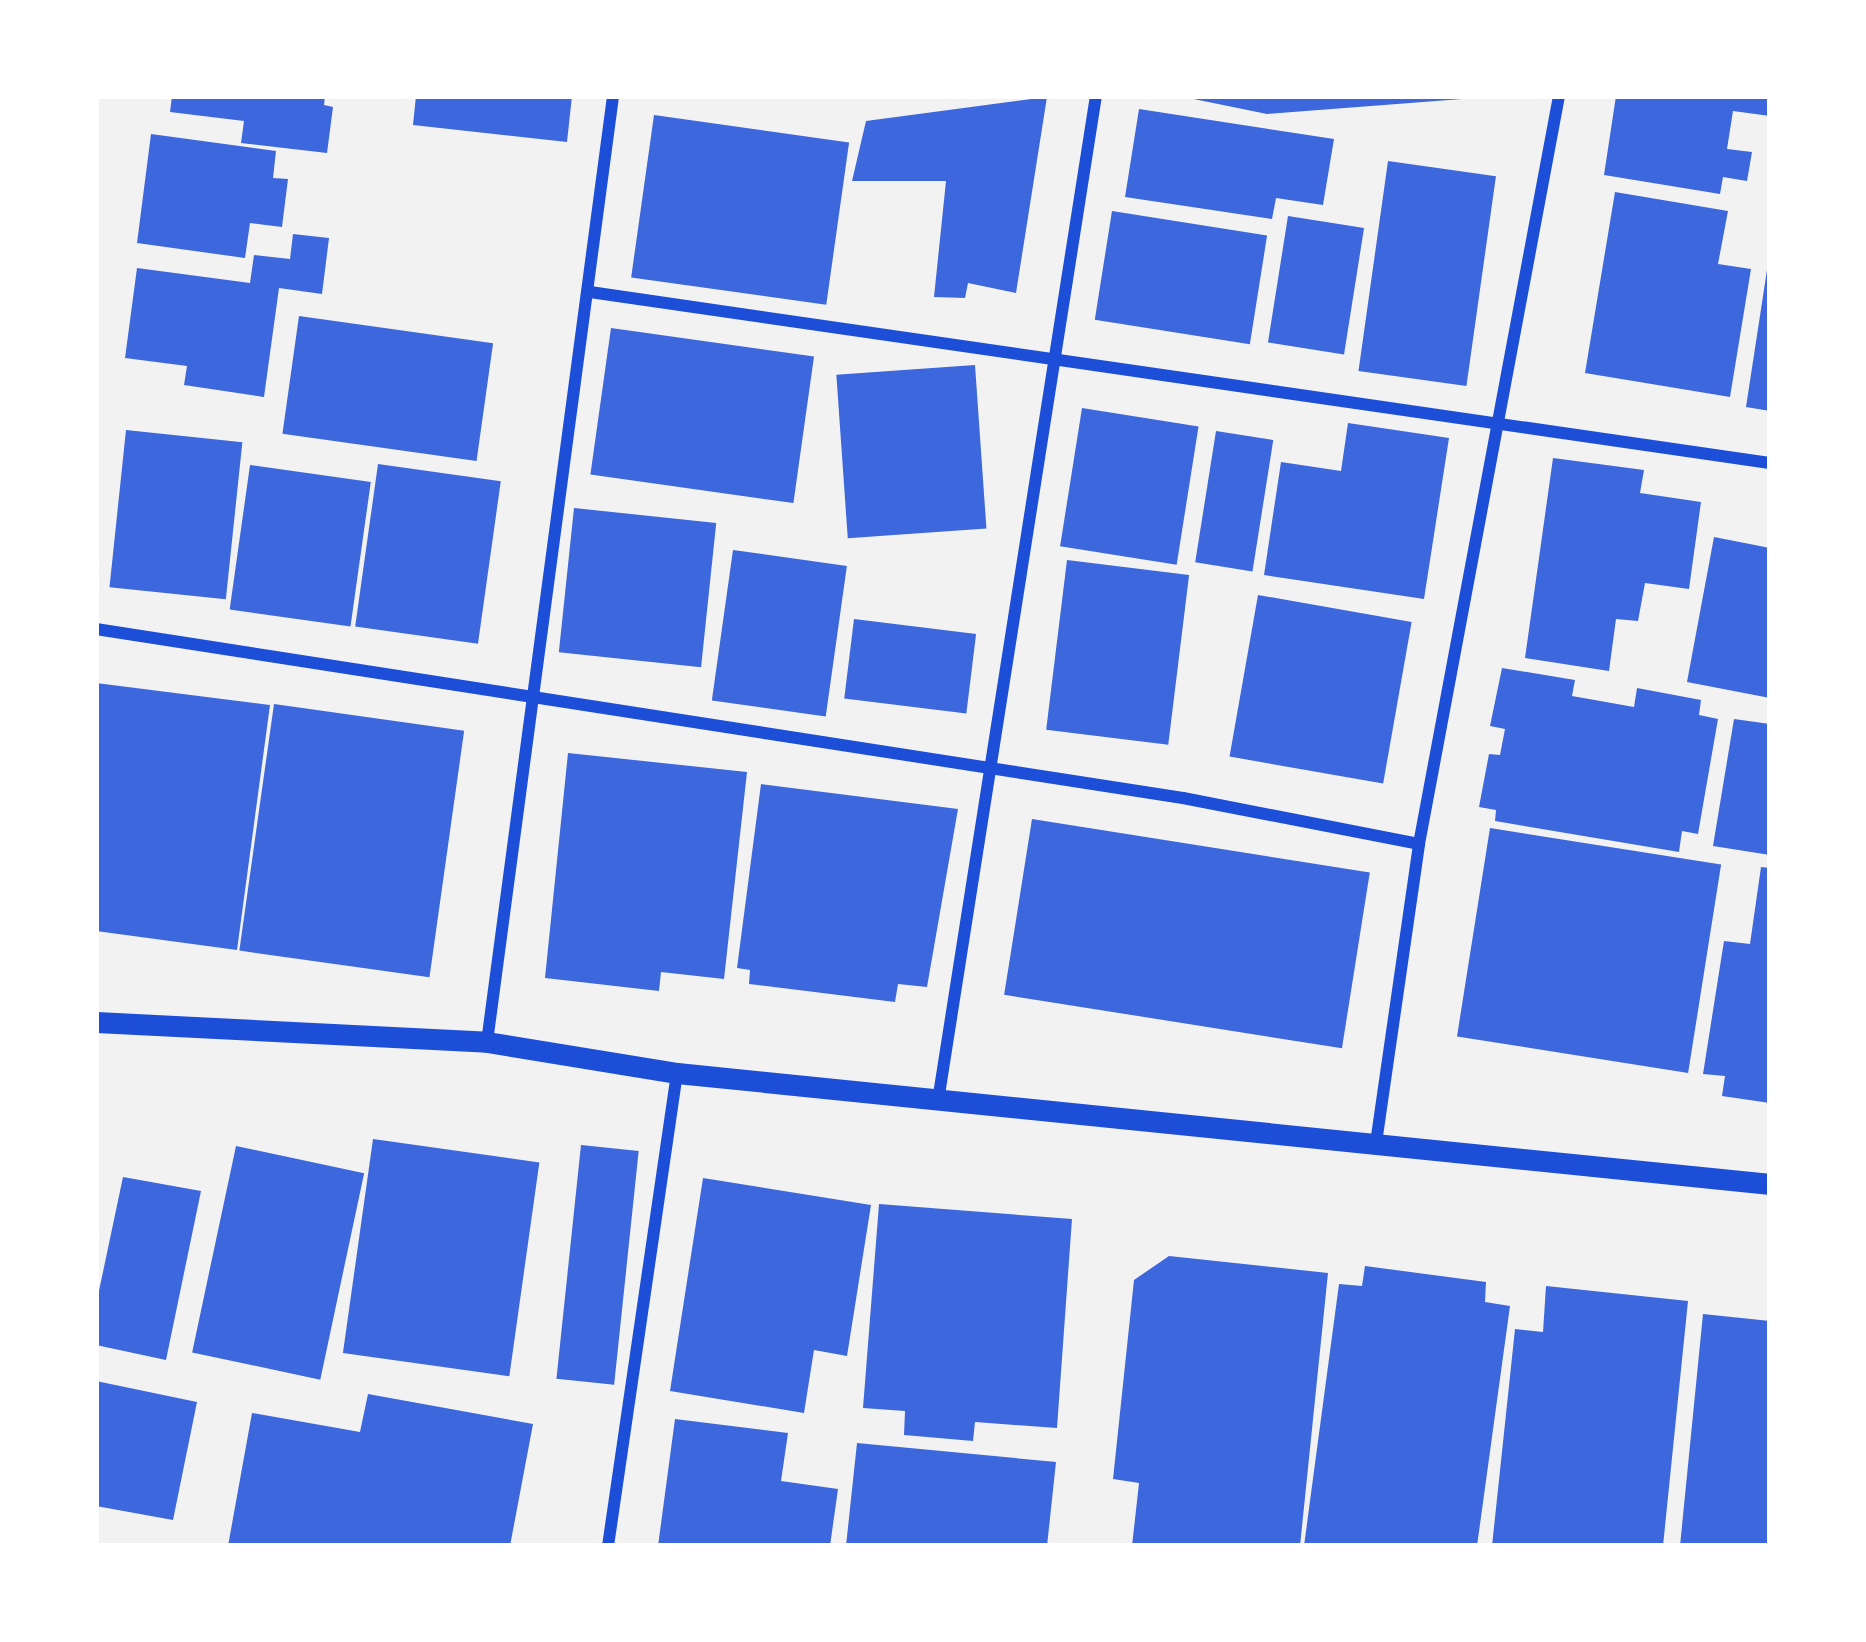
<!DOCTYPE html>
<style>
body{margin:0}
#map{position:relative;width:1866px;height:1642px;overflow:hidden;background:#f2f2f2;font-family:"Fira Sans Condensed",sans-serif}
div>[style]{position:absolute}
.building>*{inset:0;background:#3d67dc;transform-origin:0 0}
.minor>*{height:12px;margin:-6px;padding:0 6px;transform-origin:6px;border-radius:6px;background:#1d4ed8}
.tertiary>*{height:21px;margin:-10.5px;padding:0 10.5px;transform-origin:10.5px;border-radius:10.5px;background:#1d4ed8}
span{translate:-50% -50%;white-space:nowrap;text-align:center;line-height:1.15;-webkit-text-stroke:9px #fff;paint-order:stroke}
.frame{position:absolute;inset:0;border:99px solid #fff;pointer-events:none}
</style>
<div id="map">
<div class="building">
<i style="clip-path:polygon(172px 96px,325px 96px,324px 105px,333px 107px,327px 153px,241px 143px,244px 121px,170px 112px)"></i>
<i style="clip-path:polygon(416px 96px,572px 96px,567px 142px,413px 125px)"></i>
<i style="clip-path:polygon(1179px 96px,1462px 96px,1462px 99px,1267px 114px)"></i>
<i style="clip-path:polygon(1616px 96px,1770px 96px,1770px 116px,1733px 111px,1727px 149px,1752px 152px,1747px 181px,1723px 177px,1720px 194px,1604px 175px)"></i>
<i style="clip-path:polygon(1047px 97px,1016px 293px,968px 283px,965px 298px,934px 297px,946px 181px,852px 181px,866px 121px)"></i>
<i style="clip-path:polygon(1139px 109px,1334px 139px,1323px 205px,1276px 198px,1272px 219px,1125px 197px)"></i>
<i style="left:654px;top:115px;width:197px;height:164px;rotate:8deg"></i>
<i style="clip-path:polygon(151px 134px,276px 151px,273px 178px,288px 179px,282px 227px,250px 223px,245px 258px,137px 243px)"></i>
<i style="left:1388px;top:161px;width:109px;height:212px;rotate:8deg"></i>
<i style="clip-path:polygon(1615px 192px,1728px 211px,1718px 264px,1751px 269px,1730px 397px,1585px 373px)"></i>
<i style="left:1112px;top:211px;width:157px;height:110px;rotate:9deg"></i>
<i style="left:1288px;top:216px;width:77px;height:128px;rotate:9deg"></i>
<i style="clip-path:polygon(293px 234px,329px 238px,322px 294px,279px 288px,264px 397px,184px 385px,187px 366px,125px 358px,137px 268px,250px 283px,254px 255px,290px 259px)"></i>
<i style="clip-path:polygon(1767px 270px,1770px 270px,1770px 411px,1746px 407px)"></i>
<i style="left:299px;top:316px;width:196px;height:119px;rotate:8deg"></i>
<i style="left:611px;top:328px;width:205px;height:148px;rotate:8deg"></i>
<i style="left:975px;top:365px;width:164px;height:139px;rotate:86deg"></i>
<i style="left:1082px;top:408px;width:118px;height:140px;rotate:9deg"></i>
<i style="clip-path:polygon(1348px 423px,1449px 438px,1424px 599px,1264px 575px,1281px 462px,1341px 471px)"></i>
<i style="left:126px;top:430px;width:117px;height:158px;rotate:6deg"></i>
<i style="left:1216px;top:431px;width:58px;height:133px;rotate:9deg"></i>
<i style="clip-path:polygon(1553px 458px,1644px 470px,1640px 493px,1701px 502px,1689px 589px,1645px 583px,1638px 621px,1616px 619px,1609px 671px,1525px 658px)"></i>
<i style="left:378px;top:464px;width:124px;height:164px;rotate:8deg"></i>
<i style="left:250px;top:465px;width:122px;height:146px;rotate:8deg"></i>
<i style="left:574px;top:508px;width:143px;height:145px;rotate:6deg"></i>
<i style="clip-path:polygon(1714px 537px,1770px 548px,1770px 698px,1687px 682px)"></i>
<i style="left:733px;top:550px;width:115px;height:152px;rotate:8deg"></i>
<i style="left:1067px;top:560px;width:123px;height:171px;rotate:7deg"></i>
<i style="left:1258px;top:595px;width:156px;height:164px;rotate:10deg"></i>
<i style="left:854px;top:619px;width:123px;height:80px;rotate:7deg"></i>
<i style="clip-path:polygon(1502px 668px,1575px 680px,1572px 696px,1634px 707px,1637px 688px,1701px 700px,1699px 715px,1718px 719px,1698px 834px,1682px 831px,1679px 852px,1495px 821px,1496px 810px,1479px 807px,1489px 754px,1500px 755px,1505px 729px,1490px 726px)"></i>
<i style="clip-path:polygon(96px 683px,270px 705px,237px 950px,96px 931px)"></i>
<i style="left:274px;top:704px;width:192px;height:249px;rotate:8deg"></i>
<i style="clip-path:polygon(1734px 719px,1770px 724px,1770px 855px,1713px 846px)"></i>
<i style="clip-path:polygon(568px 753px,747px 772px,724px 979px,661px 972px,659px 991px,545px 978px)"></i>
<i style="clip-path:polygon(761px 784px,958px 809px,927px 987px,898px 984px,895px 1002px,749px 984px,750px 970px,737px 968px)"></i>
<i style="left:1032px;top:819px;width:342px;height:178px;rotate:9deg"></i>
<i style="left:1490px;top:828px;width:234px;height:211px;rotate:9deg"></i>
<i style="clip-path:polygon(1761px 867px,1770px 868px,1770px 1103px,1722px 1096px,1725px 1076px,1703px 1074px,1724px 941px,1750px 944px)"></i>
<i style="left:373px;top:1139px;width:168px;height:216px;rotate:8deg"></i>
<i style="left:581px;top:1145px;width:58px;height:235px;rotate:6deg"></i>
<i style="left:236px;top:1146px;width:131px;height:211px;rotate:12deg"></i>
<i style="clip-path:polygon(123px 1177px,201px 1191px,166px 1360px,96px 1345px,96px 1305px)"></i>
<i style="clip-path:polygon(703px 1178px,871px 1205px,847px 1356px,814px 1350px,804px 1413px,670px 1391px)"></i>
<i style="clip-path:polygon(879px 1204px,1072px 1219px,1057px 1428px,975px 1422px,973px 1441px,904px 1435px,905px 1411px,863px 1408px)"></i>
<i style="clip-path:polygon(1169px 1256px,1328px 1273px,1300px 1546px,1132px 1546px,1139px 1483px,1113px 1479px,1134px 1280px)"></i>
<i style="clip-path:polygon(1365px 1266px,1486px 1282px,1485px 1302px,1510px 1306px,1477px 1546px,1304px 1546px,1339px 1284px,1362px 1286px)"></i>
<i style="clip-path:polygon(1546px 1286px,1688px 1301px,1663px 1546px,1492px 1546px,1515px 1329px,1543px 1332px)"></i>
<i style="clip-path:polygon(1703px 1314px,1770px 1321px,1770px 1546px,1680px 1546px)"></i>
<i style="clip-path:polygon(96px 1381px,197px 1402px,173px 1520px,96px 1506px)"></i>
<i style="clip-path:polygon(368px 1394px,533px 1424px,510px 1546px,228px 1546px,252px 1413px,360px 1432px)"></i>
<i style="clip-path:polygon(675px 1419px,788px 1433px,781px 1481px,838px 1489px,830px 1546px,658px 1546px)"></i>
<i style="clip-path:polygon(857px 1443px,1056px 1462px,1047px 1546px,846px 1546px)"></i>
</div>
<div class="minor">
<i style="left:590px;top:292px;width:1192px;rotate:8.25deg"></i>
<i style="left:96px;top:629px;width:1100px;rotate:8.84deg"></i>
<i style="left:1183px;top:798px;width:240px;rotate:11deg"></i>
<i style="left:487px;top:1042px;width:954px;rotate:-82.41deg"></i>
<i style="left:938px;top:1101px;width:1017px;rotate:-81.07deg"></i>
<i style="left:1376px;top:1143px;width:302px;rotate:-81.8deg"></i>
<i style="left:1419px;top:844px;width:761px;rotate:-79.4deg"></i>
<i style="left:608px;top:1546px;width:478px;rotate:-81.7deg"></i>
</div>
<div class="tertiary">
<i style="left:96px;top:1022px;width:392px;rotate:2.9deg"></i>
<i style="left:487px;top:1042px;width:193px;rotate:9.3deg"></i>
<i style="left:677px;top:1073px;width:1099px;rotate:5.8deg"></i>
</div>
<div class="frame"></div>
</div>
